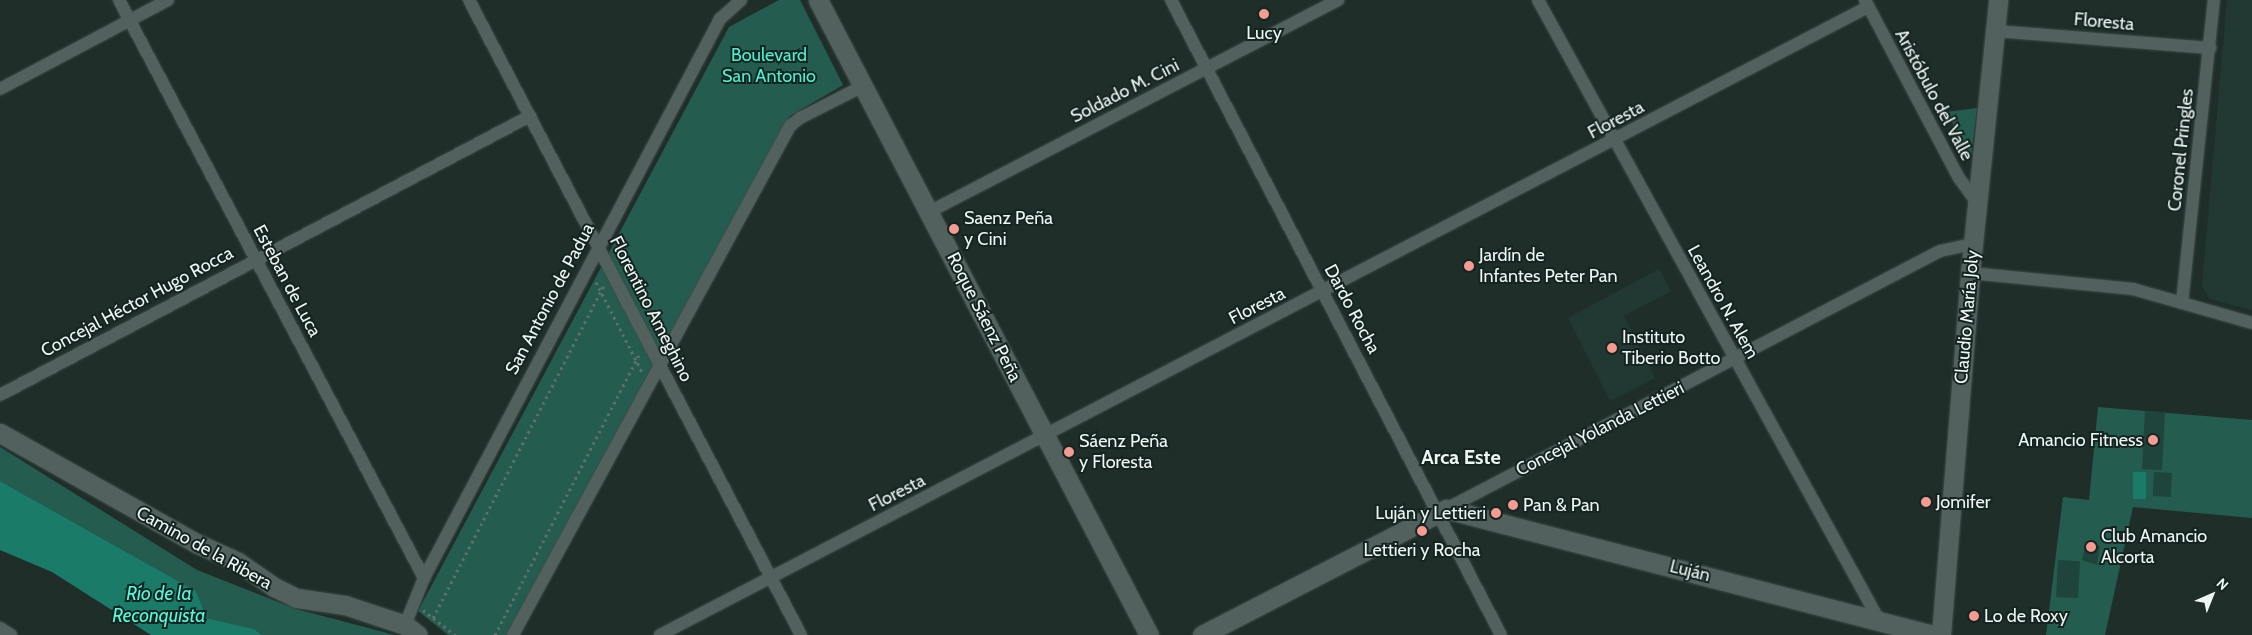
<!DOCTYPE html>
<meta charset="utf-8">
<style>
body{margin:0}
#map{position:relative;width:2252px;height:635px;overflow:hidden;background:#202e2a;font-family:Cabin,sans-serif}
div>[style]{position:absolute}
.built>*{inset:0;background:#223933}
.green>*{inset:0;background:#245d50}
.water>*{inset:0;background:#1a7b69;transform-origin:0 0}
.building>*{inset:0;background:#1f443b;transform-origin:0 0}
.path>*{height:3px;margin-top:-1.5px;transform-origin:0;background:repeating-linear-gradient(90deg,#616e6a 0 2.5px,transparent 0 6.5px)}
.roads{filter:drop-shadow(0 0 1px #404c49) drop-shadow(0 0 1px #404c49)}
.street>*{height:12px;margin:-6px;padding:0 6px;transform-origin:6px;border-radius:6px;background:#52615d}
.secondary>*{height:19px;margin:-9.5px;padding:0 9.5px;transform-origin:9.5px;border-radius:9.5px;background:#52615d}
.dots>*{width:14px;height:14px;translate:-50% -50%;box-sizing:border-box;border:2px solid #162421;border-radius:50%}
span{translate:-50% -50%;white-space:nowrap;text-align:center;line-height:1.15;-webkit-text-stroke:4px #162421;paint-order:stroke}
.street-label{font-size:18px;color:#edf6f3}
.poi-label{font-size:18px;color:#edf6f3}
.left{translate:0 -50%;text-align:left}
.right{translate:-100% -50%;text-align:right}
.park-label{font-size:18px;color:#4af1d1}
.water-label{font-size:19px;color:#54f9d8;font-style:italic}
.quarter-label{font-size:20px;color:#edf6f3;font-weight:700}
.north{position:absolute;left:2187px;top:570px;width:50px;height:50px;-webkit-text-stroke:4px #162421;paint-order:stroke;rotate:44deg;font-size:14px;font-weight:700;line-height:20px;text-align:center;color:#edf6f3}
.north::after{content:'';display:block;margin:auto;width:18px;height:22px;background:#edf6f3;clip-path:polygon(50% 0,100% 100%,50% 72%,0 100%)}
</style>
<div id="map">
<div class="built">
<i style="clip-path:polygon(2227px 0,2252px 0,2252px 310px,2210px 299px,2202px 286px)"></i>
<i style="clip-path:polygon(1659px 269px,1671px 291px,1624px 316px,1655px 378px,1610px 401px,1568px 318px)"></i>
</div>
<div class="green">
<i style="clip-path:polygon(779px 0,800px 0,843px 85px,790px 116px,507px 635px,448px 635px,418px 611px,729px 27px)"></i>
<i style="clip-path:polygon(1977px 108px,1971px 157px,1946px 112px)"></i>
<i style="clip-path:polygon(2098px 407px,2252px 420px,2252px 518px,2133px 507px,2105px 635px,2046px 635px,2063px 497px,2089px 500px)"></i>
<i style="clip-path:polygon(0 447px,197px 570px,296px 609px,395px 635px,262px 635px,254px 629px,207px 618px,196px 591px,0 481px)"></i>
</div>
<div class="water">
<i style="left:2133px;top:472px;width:13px;height:27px"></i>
<i style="clip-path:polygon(0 481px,196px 591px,207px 618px,254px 629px,262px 635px,151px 635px,52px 572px,0 550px)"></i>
</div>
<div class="building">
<i style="left:2145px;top:411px;width:20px;height:58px;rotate:3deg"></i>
<i style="left:2154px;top:472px;width:18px;height:24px;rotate:3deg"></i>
<i style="clip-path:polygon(2086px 544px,2100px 546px,2097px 565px,2082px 560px)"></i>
<i style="left:2058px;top:560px;width:22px;height:37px;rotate:3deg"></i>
</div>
<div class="path">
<i style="left:596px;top:282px;width:101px;rotate:62.9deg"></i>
<i style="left:423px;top:610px;width:41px;rotate:38deg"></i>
<i style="left:433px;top:618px;width:374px;rotate:-62.8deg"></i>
<i style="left:495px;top:635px;width:315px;rotate:-62.8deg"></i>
</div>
<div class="roads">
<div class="street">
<i style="left:119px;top:0;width:654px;rotate:62.18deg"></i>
<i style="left:469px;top:0;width:717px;rotate:62.4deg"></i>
<i style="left:1171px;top:0;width:716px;rotate:62.54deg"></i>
<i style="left:1538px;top:0;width:708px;rotate:61.19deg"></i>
<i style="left:1865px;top:0;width:201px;rotate:62.2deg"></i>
<i style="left:1959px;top:178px;width:31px;rotate:54deg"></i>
<i style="left:1995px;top:31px;width:216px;rotate:4.5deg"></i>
<i style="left:0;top:89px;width:190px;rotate:-27.9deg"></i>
<i style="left:929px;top:212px;width:461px;rotate:-27.4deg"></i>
<i style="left:1970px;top:273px;width:164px;rotate:5.6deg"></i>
<i style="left:2133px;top:289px;width:124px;rotate:15.9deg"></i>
<i style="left:2182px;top:303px;width:305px;rotate:-84deg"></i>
<i style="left:0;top:395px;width:599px;rotate:-27.76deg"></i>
<i style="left:1446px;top:509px;width:557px;rotate:-27.58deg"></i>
<i style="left:1940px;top:251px;width:34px;rotate:-12deg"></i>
<i style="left:405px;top:625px;width:51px;rotate:-68deg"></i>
<i style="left:424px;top:578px;width:633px;rotate:-62.1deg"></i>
<i style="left:720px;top:19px;width:28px;rotate:-42deg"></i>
<i style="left:0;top:628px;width:13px;rotate:32deg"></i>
<i style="left:513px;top:635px;width:579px;rotate:-61.44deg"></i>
<i style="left:790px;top:126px;width:13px;rotate:-39deg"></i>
<i style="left:800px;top:118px;width:71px;rotate:-26.9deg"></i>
<i style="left:660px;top:635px;width:1361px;rotate:-27.47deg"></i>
</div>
<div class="secondary">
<i style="left:818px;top:0;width:716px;rotate:62.47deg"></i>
<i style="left:0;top:433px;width:225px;rotate:29.3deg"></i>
<i style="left:196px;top:543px;width:46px;rotate:24.3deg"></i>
<i style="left:238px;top:562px;width:44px;rotate:34.8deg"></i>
<i style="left:274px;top:587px;width:25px;rotate:26deg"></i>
<i style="left:297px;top:598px;width:49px;rotate:8.3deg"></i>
<i style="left:345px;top:605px;width:63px;rotate:18.4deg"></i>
<i style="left:405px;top:625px;width:16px;rotate:38deg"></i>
<i style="left:1202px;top:635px;width:275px;rotate:-27.3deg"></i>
<i style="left:1446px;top:509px;width:503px;rotate:14.51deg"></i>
<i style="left:1941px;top:635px;width:363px;rotate:-85.4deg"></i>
<i style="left:1970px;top:273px;width:274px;rotate:-84.1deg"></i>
</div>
</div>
<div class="dots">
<i style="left:1264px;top:14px;background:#f59c92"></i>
<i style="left:954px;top:229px;background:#f59c92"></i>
<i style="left:1469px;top:266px;background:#f59c92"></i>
<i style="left:1612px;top:348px;background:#f59c92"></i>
<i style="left:2153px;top:440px;background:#f59c92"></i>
<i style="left:1069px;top:452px;background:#f59c92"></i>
<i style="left:1926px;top:502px;background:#f59c92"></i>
<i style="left:1513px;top:505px;background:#f59c92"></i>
<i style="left:1496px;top:513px;background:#f59c92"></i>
<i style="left:1422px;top:531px;background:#f59c92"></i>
<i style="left:2091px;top:547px;background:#f59c92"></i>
<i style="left:1974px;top:616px;background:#f59c92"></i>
</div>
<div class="street-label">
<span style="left:2104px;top:22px;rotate:5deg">Floresta</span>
<span style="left:1125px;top:91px;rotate:-27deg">Soldado M. Cini</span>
<span style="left:1934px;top:95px;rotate:62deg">Aristóbulo del Valle</span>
<span style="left:1616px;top:120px;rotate:-28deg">Floresta</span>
<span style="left:2181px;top:150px;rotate:-84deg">Coronel Pringles</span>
<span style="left:287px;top:281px;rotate:62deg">Esteban de Luca</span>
<span style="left:550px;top:299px;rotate:-62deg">San Antonio de Padua</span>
<span style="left:137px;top:302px;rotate:-28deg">Concejal Héctor Hugo Rocca</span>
<span style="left:1723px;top:302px;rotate:61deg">Leandro N. Alem</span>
<span style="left:1257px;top:306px;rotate:-27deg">Floresta</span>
<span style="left:651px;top:309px;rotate:63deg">Florentino Ameghino</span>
<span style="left:1352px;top:309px;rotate:62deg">Dardo Rocha</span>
<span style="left:984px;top:317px;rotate:63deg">Roque Sáenz Peña</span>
<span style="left:1967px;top:317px;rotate:-85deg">Claudio María Joly</span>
<span style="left:1600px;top:429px;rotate:-27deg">Concejal Yolanda Lettieri</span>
<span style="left:897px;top:493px;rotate:-27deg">Floresta</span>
<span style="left:204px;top:548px;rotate:29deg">Camino de la Ribera</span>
<span style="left:1690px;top:571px;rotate:14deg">Luján</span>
</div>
<div class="poi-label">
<span style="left:1264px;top:33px">Lucy</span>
<span class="left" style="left:964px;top:229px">Saenz Peña<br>y Cini</span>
<span class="left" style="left:1479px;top:266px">Jardín de<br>Infantes Peter Pan</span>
<span class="left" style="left:1622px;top:348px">Instituto<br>Tiberio Botto</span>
<span class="right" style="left:2143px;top:440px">Amancio Fitness</span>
<span class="left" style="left:1079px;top:452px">Sáenz Peña<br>y Floresta</span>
<span class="left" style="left:1936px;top:502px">Jomifer</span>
<span class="left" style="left:1523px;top:505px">Pan &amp; Pan</span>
<span class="right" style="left:1486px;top:513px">Luján y Lettieri</span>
<span class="left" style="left:2101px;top:547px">Club Amancio<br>Alcorta</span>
<span style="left:1422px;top:550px">Lettieri y Rocha</span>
<span class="left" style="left:1984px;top:616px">Lo de Roxy</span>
</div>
<div class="park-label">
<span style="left:769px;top:66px">Boulevard<br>San Antonio</span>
</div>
<div class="water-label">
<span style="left:159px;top:605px">Río de la<br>Reconquista</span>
</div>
<div class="quarter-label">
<span style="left:1461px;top:457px">Arca Este</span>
</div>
<div class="north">N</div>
</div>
